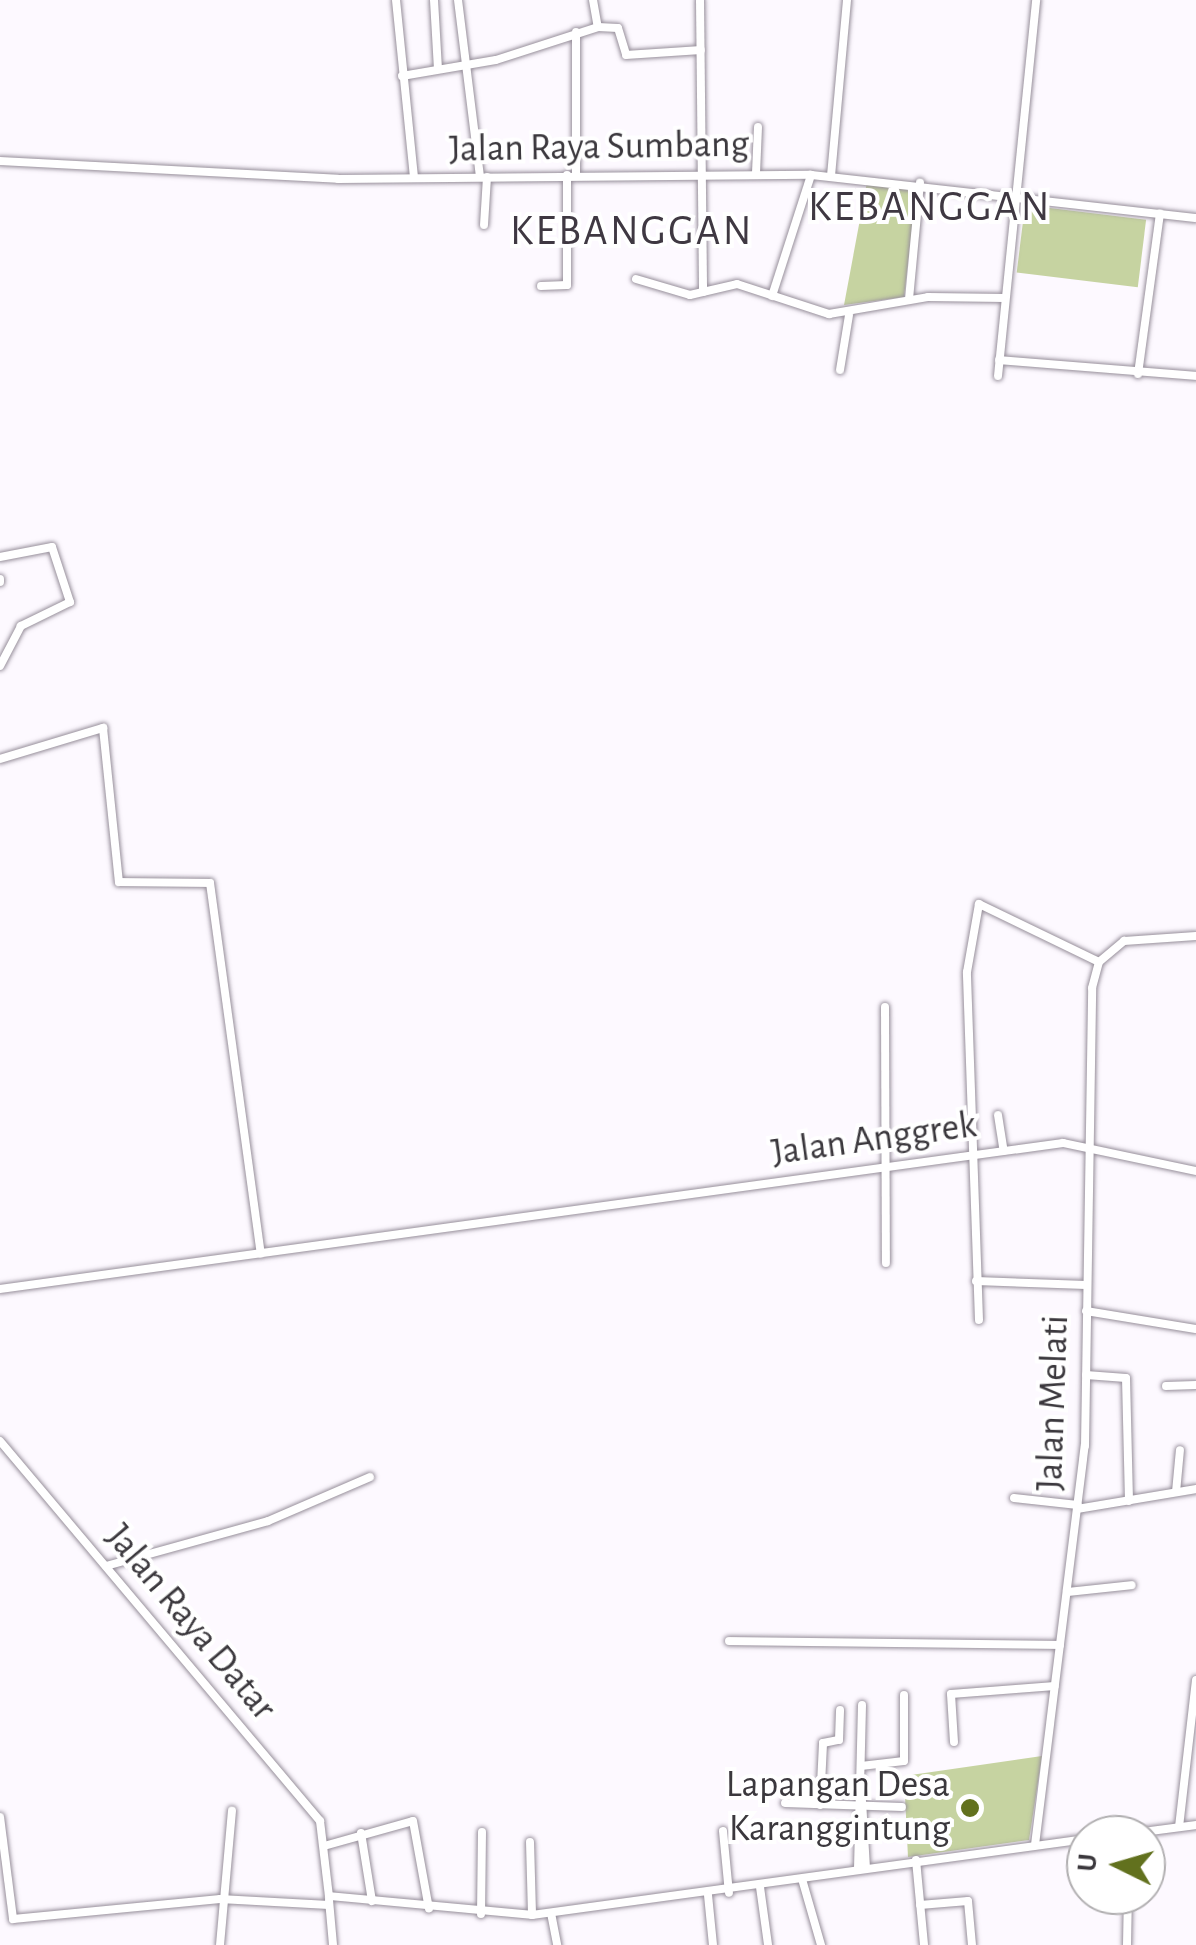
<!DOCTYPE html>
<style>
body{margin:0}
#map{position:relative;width:1196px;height:1945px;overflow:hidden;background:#fdf9ff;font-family:"Alegreya Sans",sans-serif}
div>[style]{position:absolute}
.green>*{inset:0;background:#c6d3a1;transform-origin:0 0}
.roads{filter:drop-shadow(0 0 2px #978f9b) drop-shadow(0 0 2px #978f9b)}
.minor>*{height:8px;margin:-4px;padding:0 4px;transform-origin:4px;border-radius:4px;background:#fff}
.dots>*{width:28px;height:28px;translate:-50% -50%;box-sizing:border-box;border:5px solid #fff;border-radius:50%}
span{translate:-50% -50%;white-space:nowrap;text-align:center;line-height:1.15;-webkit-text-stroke:8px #fff;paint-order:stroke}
.street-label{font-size:38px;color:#3b383d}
.poi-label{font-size:38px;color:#3b383d}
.right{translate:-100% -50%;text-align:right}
.quarter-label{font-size:42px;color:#3f3842;letter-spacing:2.5px}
.north{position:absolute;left:1066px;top:1815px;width:100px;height:100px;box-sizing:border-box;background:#fff;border:2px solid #b1afb1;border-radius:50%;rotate:275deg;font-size:28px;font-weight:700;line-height:40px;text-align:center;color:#3b383d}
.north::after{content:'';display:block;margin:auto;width:35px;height:45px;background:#62711e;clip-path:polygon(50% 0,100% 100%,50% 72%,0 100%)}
</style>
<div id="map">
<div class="green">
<i style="clip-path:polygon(867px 182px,917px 187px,904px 297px,844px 305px)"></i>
<i style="left:1025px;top:205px;width:122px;height:68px;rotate:7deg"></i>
<i style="clip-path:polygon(1042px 1756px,1029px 1840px,908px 1857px,904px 1776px)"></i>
</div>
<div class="roads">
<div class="minor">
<i style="left:396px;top:0;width:179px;rotate:84.2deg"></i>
<i style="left:434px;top:0;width:69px;rotate:86.7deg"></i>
<i style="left:458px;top:0;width:178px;rotate:82.9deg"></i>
<i style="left:593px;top:0;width:27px;rotate:80deg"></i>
<i style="left:700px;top:0;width:292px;rotate:89.4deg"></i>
<i style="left:402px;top:76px;width:95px;rotate:-9.7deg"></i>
<i style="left:496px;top:60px;width:107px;rotate:-17.9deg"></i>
<i style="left:598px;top:27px;width:20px;rotate:3deg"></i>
<i style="left:618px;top:28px;width:28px;rotate:73deg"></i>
<i style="left:626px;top:55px;width:75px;rotate:-3.8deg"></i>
<i style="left:0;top:161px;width:338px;rotate:3deg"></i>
<i style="left:338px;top:179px;width:473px;rotate:-0.5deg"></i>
<i style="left:811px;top:175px;width:387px;rotate:6.4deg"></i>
<i style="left:756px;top:173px;width:46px;rotate:-87.5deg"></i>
<i style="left:576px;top:175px;width:143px;rotate:-90deg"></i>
<i style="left:831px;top:176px;width:177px;rotate:-84.8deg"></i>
<i style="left:484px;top:225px;width:48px;rotate:-86.4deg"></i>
<i style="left:636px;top:279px;width:56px;rotate:16.5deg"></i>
<i style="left:690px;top:295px;width:48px;rotate:-13.2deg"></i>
<i style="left:737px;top:284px;width:97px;rotate:18.1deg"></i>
<i style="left:829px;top:314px;width:100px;rotate:-9.7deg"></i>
<i style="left:928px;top:297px;width:77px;rotate:0.7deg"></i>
<i style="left:541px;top:286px;width:26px;rotate:-2deg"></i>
<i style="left:567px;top:285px;width:110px;rotate:-90deg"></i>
<i style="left:772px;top:296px;width:127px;rotate:-72.1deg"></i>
<i style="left:909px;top:299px;width:117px;rotate:-84.6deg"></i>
<i style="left:999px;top:360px;width:198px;rotate:4.6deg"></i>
<i style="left:840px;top:370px;width:56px;rotate:-80.7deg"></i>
<i style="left:1138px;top:374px;width:162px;rotate:-82.2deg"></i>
<i style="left:998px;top:376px;width:378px;rotate:-84.2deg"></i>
<i style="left:0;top:557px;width:53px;rotate:-10.9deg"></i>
<i style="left:52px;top:547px;width:58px;rotate:71.9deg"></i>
<i style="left:70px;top:602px;width:55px;rotate:153.9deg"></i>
<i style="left:21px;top:626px;width:45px;rotate:117.7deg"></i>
<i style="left:0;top:579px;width:3px;rotate:90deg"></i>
<i style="left:0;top:759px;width:108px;rotate:-16.8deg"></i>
<i style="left:103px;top:728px;width:155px;rotate:84.1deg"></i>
<i style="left:119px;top:882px;width:91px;rotate:0.6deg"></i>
<i style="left:210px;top:883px;width:374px;rotate:82.2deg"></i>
<i style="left:885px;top:1007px;width:256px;rotate:89.8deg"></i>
<i style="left:998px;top:1115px;width:36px;rotate:81deg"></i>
<i style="left:976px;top:1281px;width:110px;rotate:2.1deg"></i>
<i style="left:0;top:1289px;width:1073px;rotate:-7.82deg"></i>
<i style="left:1063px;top:1143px;width:136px;rotate:11.9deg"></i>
<i style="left:1086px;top:1311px;width:111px;rotate:9.3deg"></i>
<i style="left:979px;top:1320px;width:348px;rotate:-92deg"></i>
<i style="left:967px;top:972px;width:69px;rotate:-80deg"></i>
<i style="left:979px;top:904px;width:133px;rotate:25.8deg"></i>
<i style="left:1086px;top:1375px;width:40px;rotate:4.3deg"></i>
<i style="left:1126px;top:1378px;width:123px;rotate:88.6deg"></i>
<i style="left:1166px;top:1386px;width:30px;rotate:-2deg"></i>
<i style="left:0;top:1441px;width:497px;rotate:49.9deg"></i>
<i style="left:320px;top:1821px;width:76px;rotate:83.2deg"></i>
<i style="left:329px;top:1896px;width:204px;rotate:5.3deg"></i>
<i style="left:532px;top:1915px;width:559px;rotate:-7.81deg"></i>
<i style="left:1176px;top:1492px;width:42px;rotate:-84.6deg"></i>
<i style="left:1014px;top:1498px;width:64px;rotate:6.2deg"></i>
<i style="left:1077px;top:1509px;width:121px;rotate:-9.5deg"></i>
<i style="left:106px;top:1566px;width:168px;rotate:-15.5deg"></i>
<i style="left:268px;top:1521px;width:111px;rotate:-23.3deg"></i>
<i style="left:1067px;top:1592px;width:65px;rotate:-6.1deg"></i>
<i style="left:729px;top:1641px;width:331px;rotate:0.7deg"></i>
<i style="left:954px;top:1742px;width:48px;rotate:-93.6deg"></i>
<i style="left:951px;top:1694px;width:104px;rotate:-4.4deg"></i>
<i style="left:861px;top:1766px;width:43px;rotate:-6.6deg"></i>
<i style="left:904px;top:1761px;width:66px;rotate:-90deg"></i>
<i style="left:862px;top:1801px;width:67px;rotate:86.6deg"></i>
<i style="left:785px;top:1803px;width:117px;rotate:2deg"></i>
<i style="left:820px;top:1805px;width:62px;rotate:-87.2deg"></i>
<i style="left:823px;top:1743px;width:16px;rotate:-11deg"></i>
<i style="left:839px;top:1740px;width:30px;rotate:-88deg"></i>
<i style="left:0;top:1817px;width:103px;rotate:82.7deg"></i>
<i style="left:13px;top:1919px;width:208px;rotate:-5.5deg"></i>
<i style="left:220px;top:1899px;width:109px;rotate:3.2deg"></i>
<i style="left:1179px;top:1827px;width:148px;rotate:-83.4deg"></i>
<i style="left:723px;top:1831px;width:62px;rotate:84.5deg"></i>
<i style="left:361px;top:1833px;width:69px;rotate:80.8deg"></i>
<i style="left:1120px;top:1835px;width:77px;rotate:-7.5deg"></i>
<i style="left:530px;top:1842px;width:73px;rotate:88.4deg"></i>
<i style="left:1035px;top:1845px;width:402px;rotate:-82.9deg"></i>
<i style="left:1085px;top:1446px;width:458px;rotate:-89.1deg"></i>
<i style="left:1092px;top:988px;width:27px;rotate:-75deg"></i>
<i style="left:1099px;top:962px;width:33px;rotate:-40deg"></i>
<i style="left:1124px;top:941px;width:72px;rotate:-4deg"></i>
<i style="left:324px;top:1846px;width:92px;rotate:-15.7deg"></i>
<i style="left:413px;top:1821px;width:89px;rotate:79.7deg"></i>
<i style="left:916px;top:1860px;width:85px;rotate:84.6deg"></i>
<i style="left:858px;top:1869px;width:164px;rotate:-88.6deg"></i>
<i style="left:802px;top:1879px;width:69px;rotate:73.9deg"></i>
<i style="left:760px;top:1887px;width:59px;rotate:82.1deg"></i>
<i style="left:708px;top:1895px;width:50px;rotate:84.3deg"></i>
<i style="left:329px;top:1900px;width:45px;rotate:84.9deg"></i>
<i style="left:920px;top:1905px;width:48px;rotate:-4.8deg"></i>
<i style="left:968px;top:1901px;width:44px;rotate:84.8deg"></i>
<i style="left:551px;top:1913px;width:33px;rotate:79deg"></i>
<i style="left:481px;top:1914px;width:82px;rotate:-89.3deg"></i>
<i style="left:220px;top:1945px;width:135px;rotate:-84.9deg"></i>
<i style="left:1127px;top:1945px;width:50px;rotate:-88.9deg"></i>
</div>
</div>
<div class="dots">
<i style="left:970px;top:1808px;background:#62711e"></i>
</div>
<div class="street-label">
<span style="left:599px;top:148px;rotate:-1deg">Jalan Raya Sumbang</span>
<span style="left:874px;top:1140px;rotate:-8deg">Jalan Anggrek</span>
<span style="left:1054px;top:1403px;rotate:-88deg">Jalan Melati</span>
<span style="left:190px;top:1623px;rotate:50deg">Jalan Raya Datar</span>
</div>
<div class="poi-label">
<span class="right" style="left:950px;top:1808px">Lapangan Desa<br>Karanggintung</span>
</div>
<div class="quarter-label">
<span style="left:930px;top:207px">KEBANGGAN</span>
<span style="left:632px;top:231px">KEBANGGAN</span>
</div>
<div class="north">U</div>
</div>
